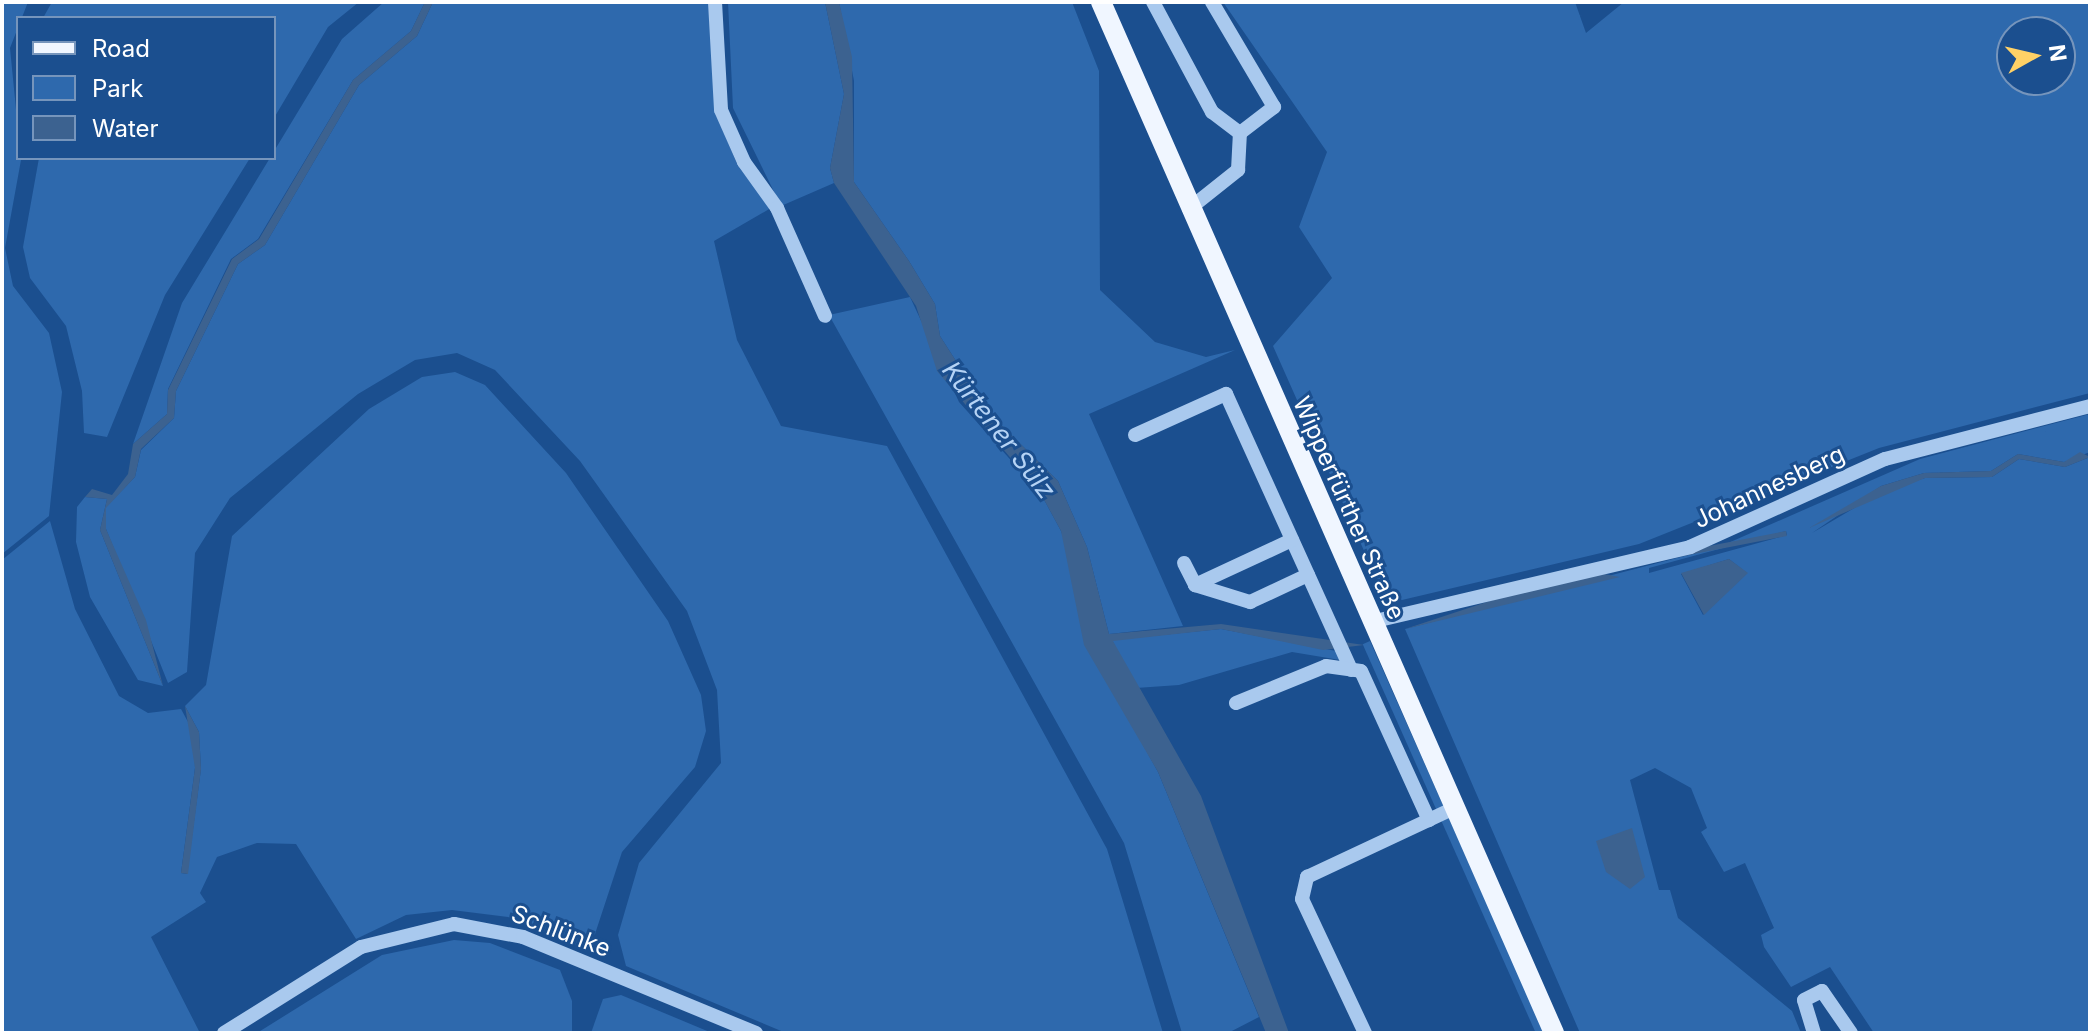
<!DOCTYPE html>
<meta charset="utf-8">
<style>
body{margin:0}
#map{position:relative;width:2092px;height:1035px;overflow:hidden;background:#1b4f8f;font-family:Inter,sans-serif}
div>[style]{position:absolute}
.green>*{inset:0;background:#2e69ad;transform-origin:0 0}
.water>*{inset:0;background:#3c6290;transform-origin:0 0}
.minor>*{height:14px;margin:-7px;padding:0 7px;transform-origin:7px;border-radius:7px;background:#a9c9ee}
.major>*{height:20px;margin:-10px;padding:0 10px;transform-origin:10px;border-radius:10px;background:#f0f6ff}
span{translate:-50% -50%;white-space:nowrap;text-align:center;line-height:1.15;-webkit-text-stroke:6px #1b4f8f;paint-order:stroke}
.street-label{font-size:24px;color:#fff}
.water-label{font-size:26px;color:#b5d3f5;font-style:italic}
.frame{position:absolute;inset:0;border:4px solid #fff;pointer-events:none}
.legend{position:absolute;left:16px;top:16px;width:260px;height:144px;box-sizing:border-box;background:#1b4f8f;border:2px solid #7695bc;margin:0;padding:10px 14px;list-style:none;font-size:24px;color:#fff}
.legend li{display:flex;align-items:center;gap:16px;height:40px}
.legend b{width:40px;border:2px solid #7695bc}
.north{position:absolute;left:1996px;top:16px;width:80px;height:80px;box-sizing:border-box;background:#1b4f8f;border:2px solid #7695bc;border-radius:50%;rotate:82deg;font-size:22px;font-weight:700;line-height:32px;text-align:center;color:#fff}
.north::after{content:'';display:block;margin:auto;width:28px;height:36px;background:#ffd166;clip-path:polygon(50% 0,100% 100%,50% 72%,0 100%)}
</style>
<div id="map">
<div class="green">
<i style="clip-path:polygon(2px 2px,28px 2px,10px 48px,21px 160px,5px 248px,13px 286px,49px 333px,62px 392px,49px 516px,2px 554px)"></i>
<i style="clip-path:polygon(52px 2px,359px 2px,328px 27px,274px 118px,274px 18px,43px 18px)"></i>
<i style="clip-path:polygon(384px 2px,425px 2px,411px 31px,353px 80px,258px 239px,231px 259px,168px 389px,167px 414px,133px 444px,182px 303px,342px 39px)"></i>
<i style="clip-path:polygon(433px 2px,709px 2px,715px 112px,738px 166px,771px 208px,714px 241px,737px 340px,781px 426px,887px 446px,1107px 849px,1163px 1033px,786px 1033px,626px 966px,618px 935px,639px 863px,721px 763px,717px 690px,687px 611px,580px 461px,495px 370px,457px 353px,415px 360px,358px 394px,230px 498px,195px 553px,187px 672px,168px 683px,106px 529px,105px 508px,135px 477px,141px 450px,174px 418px,176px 391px,238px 264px,265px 245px,359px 85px,417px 36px)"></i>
<i style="clip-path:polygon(728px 2px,825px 2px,844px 94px,830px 168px,834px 183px,781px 206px,733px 108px)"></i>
<i style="clip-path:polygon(839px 2px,1072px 2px,1099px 71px,1100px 290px,1155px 342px,1206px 357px,1235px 350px,1089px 414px,1183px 626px,1109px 634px,1087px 547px,1058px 481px,990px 414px,940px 336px,935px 304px,909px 261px,854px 182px,854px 81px)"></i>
<i style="clip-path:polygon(evenodd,1223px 2px,1575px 2px,1586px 33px,1624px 2px,2090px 2px,2090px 393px,1879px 448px,1639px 544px,1402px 600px,1381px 589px,1273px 346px,1332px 278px,1299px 227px,1327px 152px,1223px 2px,2012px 32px,2060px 32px,2060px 80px,2012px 80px,2012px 32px)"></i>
<i style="clip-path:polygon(39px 158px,250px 158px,165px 295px,107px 437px,84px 433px,82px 391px,66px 326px,30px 278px,23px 247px)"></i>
<i style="clip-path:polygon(910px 297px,959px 402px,1041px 494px,1061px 531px,1126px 714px,1158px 772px,1259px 1017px,1228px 1033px,1182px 1033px,1124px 843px,829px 315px)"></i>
<i style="clip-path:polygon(455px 372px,485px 385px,566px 473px,668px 621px,701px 695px,706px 731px,695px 767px,622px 852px,595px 934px,575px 945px,508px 917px,452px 910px,406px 915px,356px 939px,296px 844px,257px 843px,217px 857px,200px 893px,206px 902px,151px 937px,200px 1033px,2px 1033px,2px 560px,50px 521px,75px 609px,119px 696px,148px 713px,181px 709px,194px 733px,195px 768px,181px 873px,187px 874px,201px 769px,199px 732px,185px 706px,206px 685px,232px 536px,369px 409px,422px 377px)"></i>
<i style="clip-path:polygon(evenodd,2090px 414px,2090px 452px,2064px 462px,2018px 454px,1991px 471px,1924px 473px,1881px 486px,1812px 533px,1883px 491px,1925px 478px,1992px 477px,2019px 459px,2065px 467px,2090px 457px,2090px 1033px,1874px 1033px,1830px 967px,1791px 987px,1764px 947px,1761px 935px,1774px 928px,1745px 863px,1724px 872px,1701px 832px,1707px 828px,1691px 788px,1655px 768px,1630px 780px,1659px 890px,1670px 890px,1678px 918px,1792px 1011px,1801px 1033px,1580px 1033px,1405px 629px,1719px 547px,1920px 459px,2090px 414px,1786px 531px,1787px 535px,1649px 573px,1649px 568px,1786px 531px,2090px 414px,1729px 559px,1747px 573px,1703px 615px,1681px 574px,1729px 559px)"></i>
<i style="clip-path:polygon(85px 497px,107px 499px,100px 530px,163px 686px,138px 680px,90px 597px,76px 542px,77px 507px)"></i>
<i style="clip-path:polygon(1221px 629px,1336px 651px,1340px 660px,1292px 652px,1179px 685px,1136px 688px,1112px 640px)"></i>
<i style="left:1370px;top:641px;width:429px;height:8px;rotate:66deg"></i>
<i style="clip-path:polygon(454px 940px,490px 943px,560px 970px,572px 1001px,572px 1033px,257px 1033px,382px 955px)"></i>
<i style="clip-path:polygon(621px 995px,712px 1033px,591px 1033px,603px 999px)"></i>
</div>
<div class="water">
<i style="clip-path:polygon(425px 2px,433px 2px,417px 36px,359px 85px,265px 245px,238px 264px,176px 391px,174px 418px,141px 449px,135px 477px,106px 508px,106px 529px,146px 620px,163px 686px,100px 530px,107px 499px,85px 497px,92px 489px,112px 495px,128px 474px,133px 444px,167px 414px,168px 390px,232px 259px,259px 239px,353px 80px,411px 31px)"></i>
<i style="clip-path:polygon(825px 2px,839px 2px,852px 57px,854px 182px,909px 261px,935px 304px,940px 336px,990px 414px,1058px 481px,1087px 547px,1109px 634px,1221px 624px,1364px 645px,1323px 650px,1221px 629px,1113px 641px,1201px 796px,1289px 1033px,1266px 1033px,1158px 772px,1084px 645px,1061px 531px,1041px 494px,937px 371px,916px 306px,834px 183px,830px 168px,844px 94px)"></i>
<i style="clip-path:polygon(2080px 452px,2090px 457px,2065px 467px,2019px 459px,1992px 477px,1925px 478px,1809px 528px,1881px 486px,1924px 473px,1991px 471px,2018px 454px,2064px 462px)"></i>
<i style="left:1786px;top:531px;width:5px;height:143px;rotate:79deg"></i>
<i style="clip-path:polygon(1729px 559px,1748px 573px,1704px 615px,1681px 573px)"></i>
<i style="clip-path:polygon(1604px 574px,1620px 577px,1405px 629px,1517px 592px)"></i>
<i style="clip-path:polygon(185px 706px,199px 732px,201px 769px,188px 874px,181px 873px,195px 768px)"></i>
<i style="clip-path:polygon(1632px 828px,1645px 877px,1630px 889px,1606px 872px,1596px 841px)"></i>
</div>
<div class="minor">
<i style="left:715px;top:2px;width:108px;rotate:86.8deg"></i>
<i style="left:721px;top:110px;width:57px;rotate:66.1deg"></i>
<i style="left:744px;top:162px;width:57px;rotate:54.3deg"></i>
<i style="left:777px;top:208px;width:118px;rotate:66deg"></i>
<i style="left:1153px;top:2px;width:125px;rotate:61.8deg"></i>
<i style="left:1212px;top:112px;width:35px;rotate:37deg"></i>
<i style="left:1189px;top:209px;width:63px;rotate:-38.5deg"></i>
<i style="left:1238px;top:170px;width:37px;rotate:-87deg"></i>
<i style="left:1240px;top:133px;width:43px;rotate:-37.4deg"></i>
<i style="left:1274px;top:107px;width:122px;rotate:-120.6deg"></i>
<i style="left:1135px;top:435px;width:100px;rotate:-24.3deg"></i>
<i style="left:1226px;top:394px;width:303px;rotate:65.6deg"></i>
<i style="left:1184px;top:563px;width:25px;rotate:63deg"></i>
<i style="left:1195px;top:585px;width:107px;rotate:-24.9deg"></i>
<i style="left:1195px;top:585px;width:58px;rotate:17.2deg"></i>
<i style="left:1250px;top:602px;width:64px;rotate:-25deg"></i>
<i style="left:1371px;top:622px;width:328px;rotate:-13.2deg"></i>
<i style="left:1690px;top:547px;width:214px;rotate:-24.3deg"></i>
<i style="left:1885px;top:459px;width:212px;rotate:-14.5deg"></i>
<i style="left:1236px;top:703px;width:97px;rotate:-22.3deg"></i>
<i style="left:1326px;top:666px;width:35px;rotate:8deg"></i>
<i style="left:1361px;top:671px;width:164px;rotate:65.5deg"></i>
<i style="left:224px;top:1033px;width:162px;rotate:-32.1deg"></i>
<i style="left:361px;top:947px;width:96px;rotate:-13.9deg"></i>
<i style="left:454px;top:924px;width:70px;rotate:10.7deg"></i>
<i style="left:523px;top:937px;width:252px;rotate:22.4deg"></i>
<i style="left:1365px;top:1033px;width:148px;rotate:-115.2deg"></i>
<i style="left:1302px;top:899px;width:23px;rotate:-77deg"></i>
<i style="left:1307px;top:877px;width:162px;rotate:-25.1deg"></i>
<i style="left:1814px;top:1033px;width:34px;rotate:-107deg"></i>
<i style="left:1804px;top:1000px;width:20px;rotate:-27deg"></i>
<i style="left:1822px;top:991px;width:51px;rotate:55.4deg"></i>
</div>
<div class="major">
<i style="left:1101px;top:2px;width:1126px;rotate:66.28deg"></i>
</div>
<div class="street-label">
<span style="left:1769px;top:487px;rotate:-25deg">Johannesberg</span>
<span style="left:1349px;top:508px;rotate:66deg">Wipperfürther Straße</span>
<span style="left:561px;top:931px;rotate:21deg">Schlünke</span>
</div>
<div class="water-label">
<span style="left:999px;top:430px;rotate:52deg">Kürtener Sülz</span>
</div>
<div class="frame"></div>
<ul class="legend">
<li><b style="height:10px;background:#f0f6ff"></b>Road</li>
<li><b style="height:22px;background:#2e69ad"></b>Park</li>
<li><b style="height:22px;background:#3c6290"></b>Water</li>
</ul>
<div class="north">N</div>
</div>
